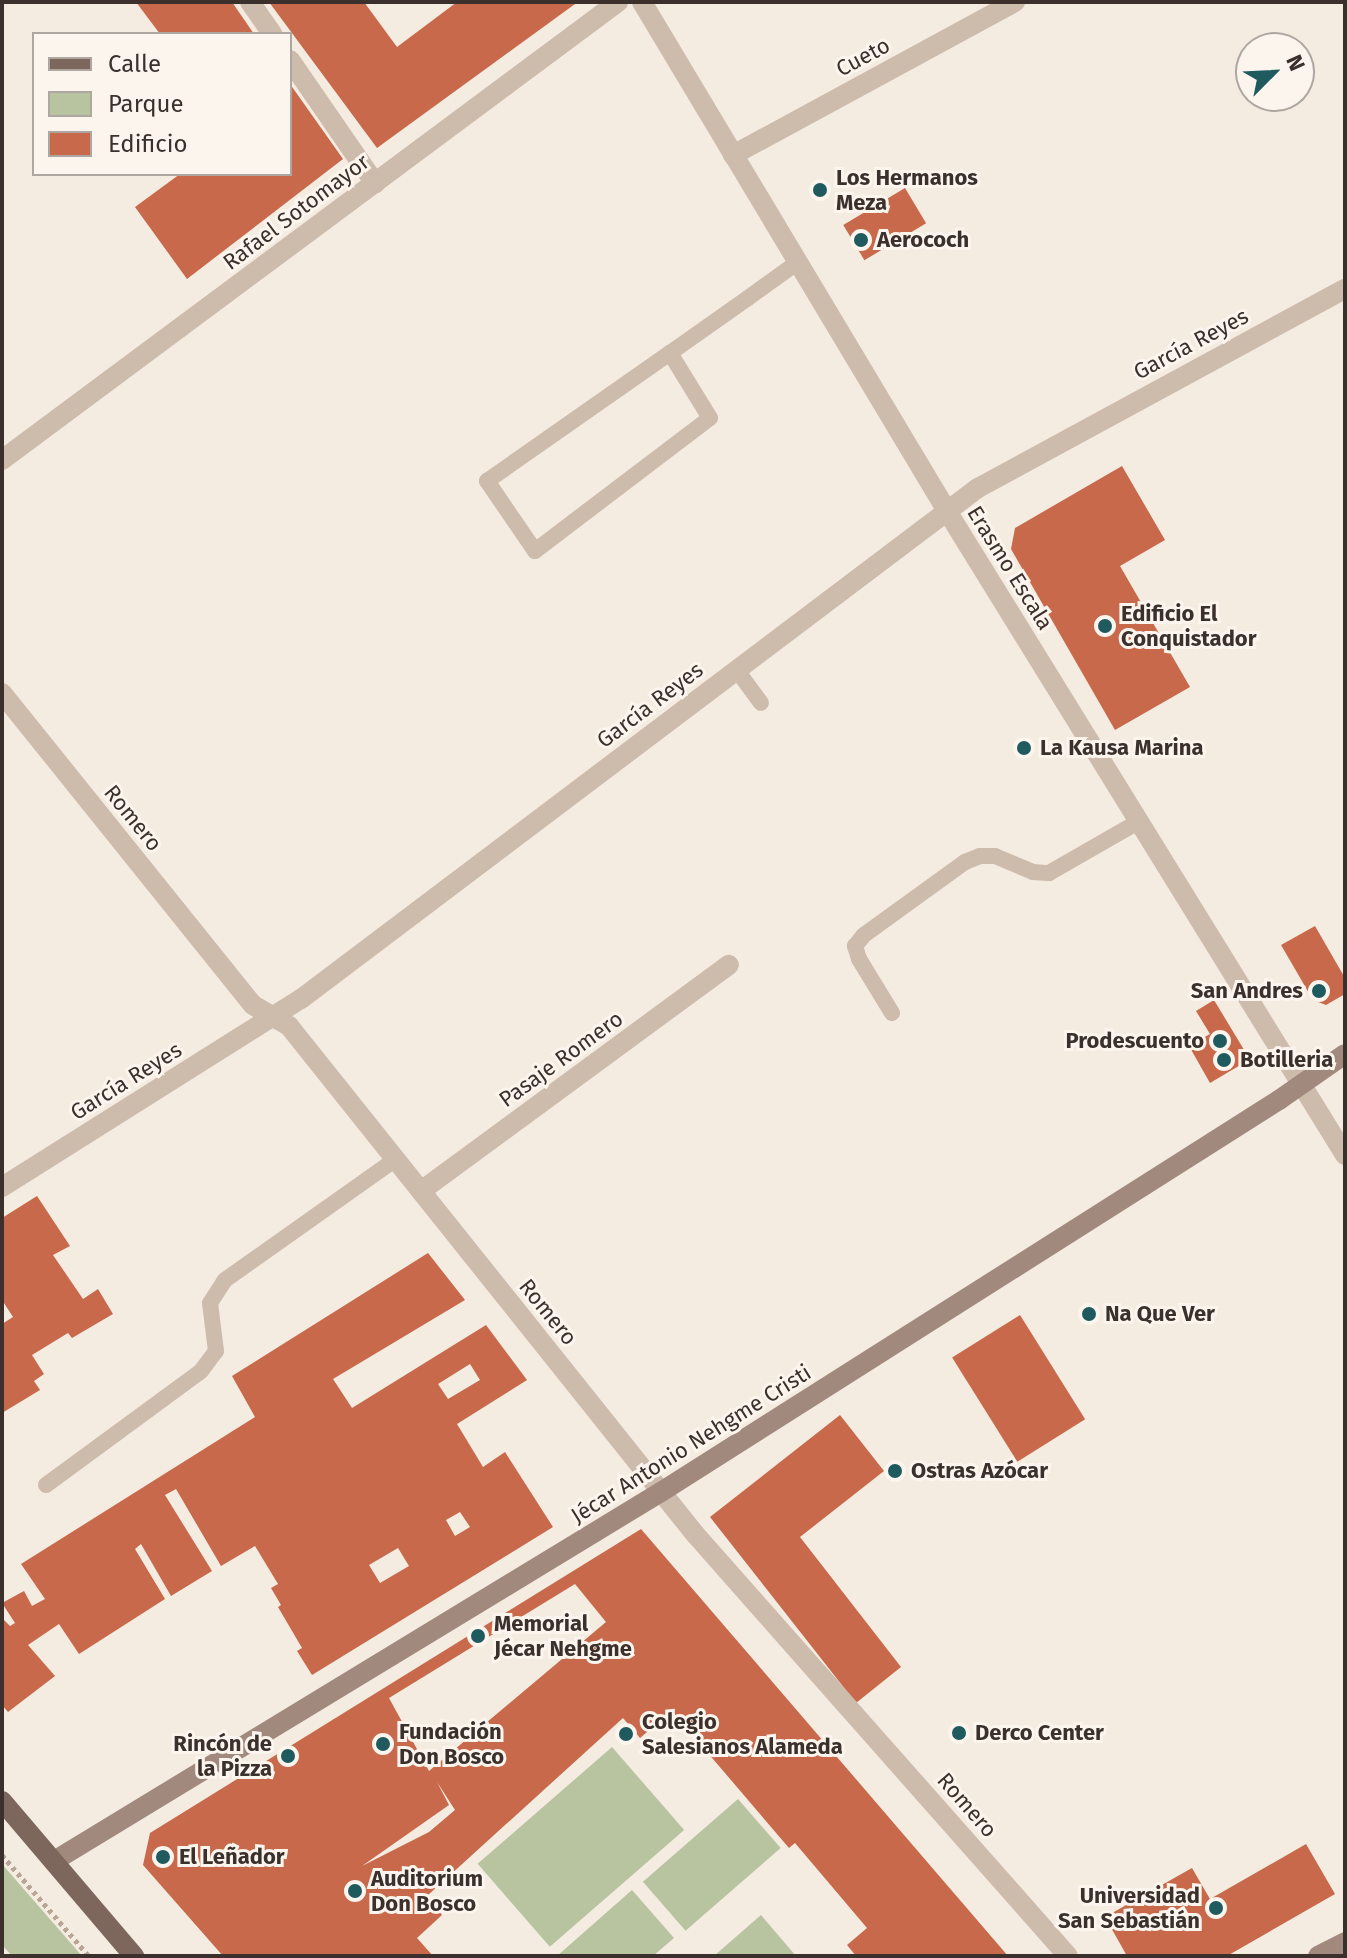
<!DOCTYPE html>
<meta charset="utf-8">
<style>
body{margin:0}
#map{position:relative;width:1347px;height:1958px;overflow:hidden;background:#f4ebe1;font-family:"Fira Sans",sans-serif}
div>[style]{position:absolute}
.green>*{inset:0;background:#b8c4a0;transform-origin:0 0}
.building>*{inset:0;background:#c8694b;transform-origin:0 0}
.path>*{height:5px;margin-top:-2.5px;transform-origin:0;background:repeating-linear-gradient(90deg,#b9a596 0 4px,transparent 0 8px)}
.lane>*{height:16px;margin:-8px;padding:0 8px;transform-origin:8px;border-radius:8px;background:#cdbbac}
.street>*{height:20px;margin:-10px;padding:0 10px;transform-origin:10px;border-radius:10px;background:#cdbbac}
.secondary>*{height:20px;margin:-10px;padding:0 10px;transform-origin:10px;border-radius:10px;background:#a18a7d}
.primary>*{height:20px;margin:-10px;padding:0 10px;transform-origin:10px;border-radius:10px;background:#7d675c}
.dots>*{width:22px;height:22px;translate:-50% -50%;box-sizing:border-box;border:4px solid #fbf5ee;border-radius:50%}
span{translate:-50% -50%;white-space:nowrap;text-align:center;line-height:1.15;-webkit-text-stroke:6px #fbf5ee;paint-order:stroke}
.street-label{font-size:22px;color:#3b302b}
.poi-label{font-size:22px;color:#3b302b;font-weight:700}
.left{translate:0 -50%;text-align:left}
.right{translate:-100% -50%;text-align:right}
.frame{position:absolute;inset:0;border:4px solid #3b302b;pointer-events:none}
.legend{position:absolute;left:32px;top:32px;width:260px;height:144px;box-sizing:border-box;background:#fbf5ee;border:2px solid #aea6a0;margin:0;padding:10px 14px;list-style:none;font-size:24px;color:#3b302b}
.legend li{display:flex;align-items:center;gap:16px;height:40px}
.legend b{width:40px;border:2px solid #aea6a0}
.north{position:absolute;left:1235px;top:32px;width:80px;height:80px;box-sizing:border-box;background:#fbf5ee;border:2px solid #aea6a0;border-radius:50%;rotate:66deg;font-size:22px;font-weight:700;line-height:32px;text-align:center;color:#3b302b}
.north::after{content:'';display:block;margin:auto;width:28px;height:36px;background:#1f5a5e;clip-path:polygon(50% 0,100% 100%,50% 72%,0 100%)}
</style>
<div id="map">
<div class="green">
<i style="left:612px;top:1747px;width:110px;height:178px;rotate:49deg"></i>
<i style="left:738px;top:1799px;width:65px;height:126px;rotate:49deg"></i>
<i style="clip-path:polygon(2px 1864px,82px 1956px,12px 1956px,2px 1945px)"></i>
<i style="clip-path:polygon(632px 1890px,674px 1938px,653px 1956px,557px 1956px)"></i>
<i style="clip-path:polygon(761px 1915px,796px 1956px,714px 1956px)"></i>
</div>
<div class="building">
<i style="clip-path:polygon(136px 2px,232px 2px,254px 34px,160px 34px)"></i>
<i style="clip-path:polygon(269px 2px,364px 2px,397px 47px,457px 2px,575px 4px,377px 148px)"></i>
<i style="clip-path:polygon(290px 84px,343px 159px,187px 279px,135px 207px,180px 174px,290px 174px)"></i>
<i style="left:905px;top:188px;width:41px;height:72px;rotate:59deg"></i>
<i style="clip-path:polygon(1122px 466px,1165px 540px,1120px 566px,1190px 687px,1115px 730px,1011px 549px,1015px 528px)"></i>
<i style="clip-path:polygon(1315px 926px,1345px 978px,1345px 994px,1326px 1005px,1313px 1000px,1281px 945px)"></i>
<i style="clip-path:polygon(1214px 1000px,1246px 1053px,1242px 1064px,1210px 1083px,1189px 1046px,1210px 1034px,1196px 1011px)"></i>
<i style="clip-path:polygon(37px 1196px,70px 1246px,53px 1255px,83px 1299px,98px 1289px,113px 1314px,72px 1338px,68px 1333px,32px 1355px,44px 1374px,34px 1381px,40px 1390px,2px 1413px,2px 1324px,13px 1317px,2px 1300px,2px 1218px)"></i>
<i style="clip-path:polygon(evenodd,428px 1253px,465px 1300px,333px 1379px,352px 1408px,486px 1325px,527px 1380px,457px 1424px,483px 1467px,505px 1452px,553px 1527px,312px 1675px,297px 1651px,302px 1648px,278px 1607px,281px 1605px,271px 1588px,278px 1584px,255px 1546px,221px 1566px,176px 1489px,165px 1495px,212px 1571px,171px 1596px,141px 1544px,135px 1549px,165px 1599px,79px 1654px,59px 1624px,28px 1645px,55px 1676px,8px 1712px,2px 1705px,2px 1618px,10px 1626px,15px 1623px,2px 1603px,24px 1591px,32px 1606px,45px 1599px,21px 1564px,255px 1417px,232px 1376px,428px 1253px,470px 1364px,480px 1380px,448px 1399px,438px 1384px,470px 1364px,428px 1253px,460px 1512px,470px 1527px,455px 1536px,446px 1520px,460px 1512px,428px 1253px,398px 1548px,409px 1566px,380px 1583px,369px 1565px,398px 1548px)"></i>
<i style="left:1020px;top:1315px;width:123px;height:80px;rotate:58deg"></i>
<i style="clip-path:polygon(840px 1415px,884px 1471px,800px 1537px,901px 1667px,856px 1703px,710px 1517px)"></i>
<i style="clip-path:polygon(evenodd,641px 1529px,1008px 1956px,856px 1956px,847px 1945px,867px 1928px,795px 1843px,789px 1848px,672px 1711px,640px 1738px,623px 1718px,427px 1896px,442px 1915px,417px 1938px,433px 1956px,223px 1956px,143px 1865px,150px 1833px,641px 1529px,575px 1584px,606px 1622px,429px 1771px,389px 1698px,575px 1584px,641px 1529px,437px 1782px,455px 1810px,429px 1832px,362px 1866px,449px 1805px,437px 1782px)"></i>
<i style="clip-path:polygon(1306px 1844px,1335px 1894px,1227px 1956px,1127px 1956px,1105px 1917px,1192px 1868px,1210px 1899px)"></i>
</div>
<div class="path">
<i style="left:2px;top:1855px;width:133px;rotate:49.3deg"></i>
<i style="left:2px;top:1955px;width:1px;rotate:45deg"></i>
</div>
<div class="lane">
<i style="left:670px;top:353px;width:76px;rotate:58.4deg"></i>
<i style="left:710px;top:418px;width:220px;rotate:142.8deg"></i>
<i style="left:535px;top:551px;width:85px;rotate:-124.4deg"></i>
<i style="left:487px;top:481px;width:223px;rotate:-35deg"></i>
<i style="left:670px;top:353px;width:95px;rotate:-35.2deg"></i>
<i style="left:748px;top:298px;width:62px;rotate:-35.8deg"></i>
<i style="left:736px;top:669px;width:42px;rotate:53.7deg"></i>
<i style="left:892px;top:1013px;width:63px;rotate:-121.4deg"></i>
<i style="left:859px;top:959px;width:14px;rotate:-107deg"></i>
<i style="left:855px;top:946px;width:14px;rotate:-51deg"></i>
<i style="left:864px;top:935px;width:125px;rotate:-35.9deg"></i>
<i style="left:965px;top:862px;width:16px;rotate:-22deg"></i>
<i style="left:980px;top:856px;width:15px"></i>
<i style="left:995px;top:856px;width:41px;rotate:22.8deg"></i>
<i style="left:1033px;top:872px;width:16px;rotate:4deg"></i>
<i style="left:1049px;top:873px;width:103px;rotate:-29.8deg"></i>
<i style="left:46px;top:1485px;width:192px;rotate:-36.3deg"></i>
<i style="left:201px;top:1371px;width:25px;rotate:-53deg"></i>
<i style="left:216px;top:1351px;width:48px;rotate:-97.1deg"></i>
<i style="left:210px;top:1303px;width:27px;rotate:-57deg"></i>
<i style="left:225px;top:1280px;width:209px;rotate:-35.3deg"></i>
</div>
<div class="street">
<i style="left:250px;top:2px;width:39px;rotate:55deg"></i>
<i style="left:642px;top:2px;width:593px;rotate:59.07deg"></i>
<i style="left:947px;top:511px;width:757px;rotate:58.28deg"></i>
<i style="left:290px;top:60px;width:150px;rotate:55.4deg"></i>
<i style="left:733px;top:155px;width:321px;rotate:-28.5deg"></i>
<i style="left:2px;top:460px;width:768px;rotate:-36.63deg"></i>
<i style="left:2px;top:693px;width:400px;rotate:51.2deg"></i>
<i style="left:253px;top:1005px;width:42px;rotate:30.3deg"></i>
<i style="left:289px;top:1026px;width:650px;rotate:51.37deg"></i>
<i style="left:695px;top:1534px;width:563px;rotate:48.53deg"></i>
<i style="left:2px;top:1187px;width:353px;rotate:-32.2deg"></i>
<i style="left:301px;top:999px;width:848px;rotate:-37.05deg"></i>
<i style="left:978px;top:488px;width:417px;rotate:-28.5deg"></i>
<i style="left:421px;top:1191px;width:382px;rotate:-36.3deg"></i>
</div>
<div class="secondary">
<i style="left:54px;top:1861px;width:710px;rotate:-31.3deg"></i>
<i style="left:661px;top:1492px;width:732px;rotate:-32.39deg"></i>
<i style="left:1279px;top:1100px;width:80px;rotate:-34.9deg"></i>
<i style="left:1318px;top:1956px;width:30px;rotate:-27deg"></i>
</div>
<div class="primary">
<i style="left:2px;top:1801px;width:204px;rotate:49.6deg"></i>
</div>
<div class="dots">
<i style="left:820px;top:190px;background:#1f5a5e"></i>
<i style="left:861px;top:240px;background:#1f5a5e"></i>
<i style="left:1105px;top:626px;background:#1f5a5e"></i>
<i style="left:1024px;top:748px;background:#1f5a5e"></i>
<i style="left:1319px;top:991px;background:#1f5a5e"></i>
<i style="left:1220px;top:1041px;background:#1f5a5e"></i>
<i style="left:1224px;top:1060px;background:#1f5a5e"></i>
<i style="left:1089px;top:1314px;background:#1f5a5e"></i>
<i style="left:895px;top:1471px;background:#1f5a5e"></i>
<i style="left:478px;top:1636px;background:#1f5a5e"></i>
<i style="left:959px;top:1733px;background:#1f5a5e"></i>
<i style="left:626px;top:1734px;background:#1f5a5e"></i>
<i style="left:383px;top:1744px;background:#1f5a5e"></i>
<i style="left:288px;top:1756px;background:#1f5a5e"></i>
<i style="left:163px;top:1857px;background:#1f5a5e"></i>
<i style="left:355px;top:1891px;background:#1f5a5e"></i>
<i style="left:1216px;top:1908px;background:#1f5a5e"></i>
</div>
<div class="street-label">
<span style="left:863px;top:57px;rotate:-28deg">Cueto</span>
<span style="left:296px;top:212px;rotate:-37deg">Rafael Sotomayor</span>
<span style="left:1191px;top:344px;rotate:-28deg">García Reyes</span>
<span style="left:1010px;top:568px;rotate:58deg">Erasmo Escala</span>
<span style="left:650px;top:705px;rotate:-37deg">García Reyes</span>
<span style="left:133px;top:818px;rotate:51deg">Romero</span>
<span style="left:561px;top:1059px;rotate:-36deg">Pasaje Romero</span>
<span style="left:126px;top:1081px;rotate:-32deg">García Reyes</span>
<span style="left:548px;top:1312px;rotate:51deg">Romero</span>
<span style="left:691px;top:1444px;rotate:-32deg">Jécar Antonio Nehgme Cristi</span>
<span style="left:967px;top:1805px;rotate:49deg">Romero</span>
</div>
<div class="poi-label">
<span class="left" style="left:836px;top:190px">Los Hermanos<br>Meza</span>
<span class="left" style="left:877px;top:240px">Aerococh</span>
<span class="left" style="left:1121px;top:626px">Edificio El<br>Conquistador</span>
<span class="left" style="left:1040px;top:748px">La Kausa Marina</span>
<span class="right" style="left:1303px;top:991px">San Andres</span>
<span class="right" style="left:1204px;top:1041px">Prodescuento</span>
<span class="left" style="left:1240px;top:1060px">Botilleria</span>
<span class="left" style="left:1105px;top:1314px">Na Que Ver</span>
<span class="left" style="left:911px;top:1471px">Ostras Azócar</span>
<span class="left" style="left:494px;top:1636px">Memorial<br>Jécar Nehgme</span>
<span class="left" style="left:642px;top:1734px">Colegio<br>Salesianos Alameda</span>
<span class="left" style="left:399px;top:1744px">Fundación<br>Don Bosco</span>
<span class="left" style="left:975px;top:1733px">Derco Center</span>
<span class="right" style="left:272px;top:1756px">Rincón de<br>la Pizza</span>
<span class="left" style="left:179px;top:1857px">El Leñador</span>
<span class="left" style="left:371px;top:1891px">Auditorium<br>Don Bosco</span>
<span class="right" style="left:1200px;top:1908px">Universidad<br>San Sebastián</span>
</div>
<div class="frame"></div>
<ul class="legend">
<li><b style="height:10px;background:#7d675c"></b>Calle</li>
<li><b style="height:22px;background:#b8c4a0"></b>Parque</li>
<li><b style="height:22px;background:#c8694b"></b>Edificio</li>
</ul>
<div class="north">N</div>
</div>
